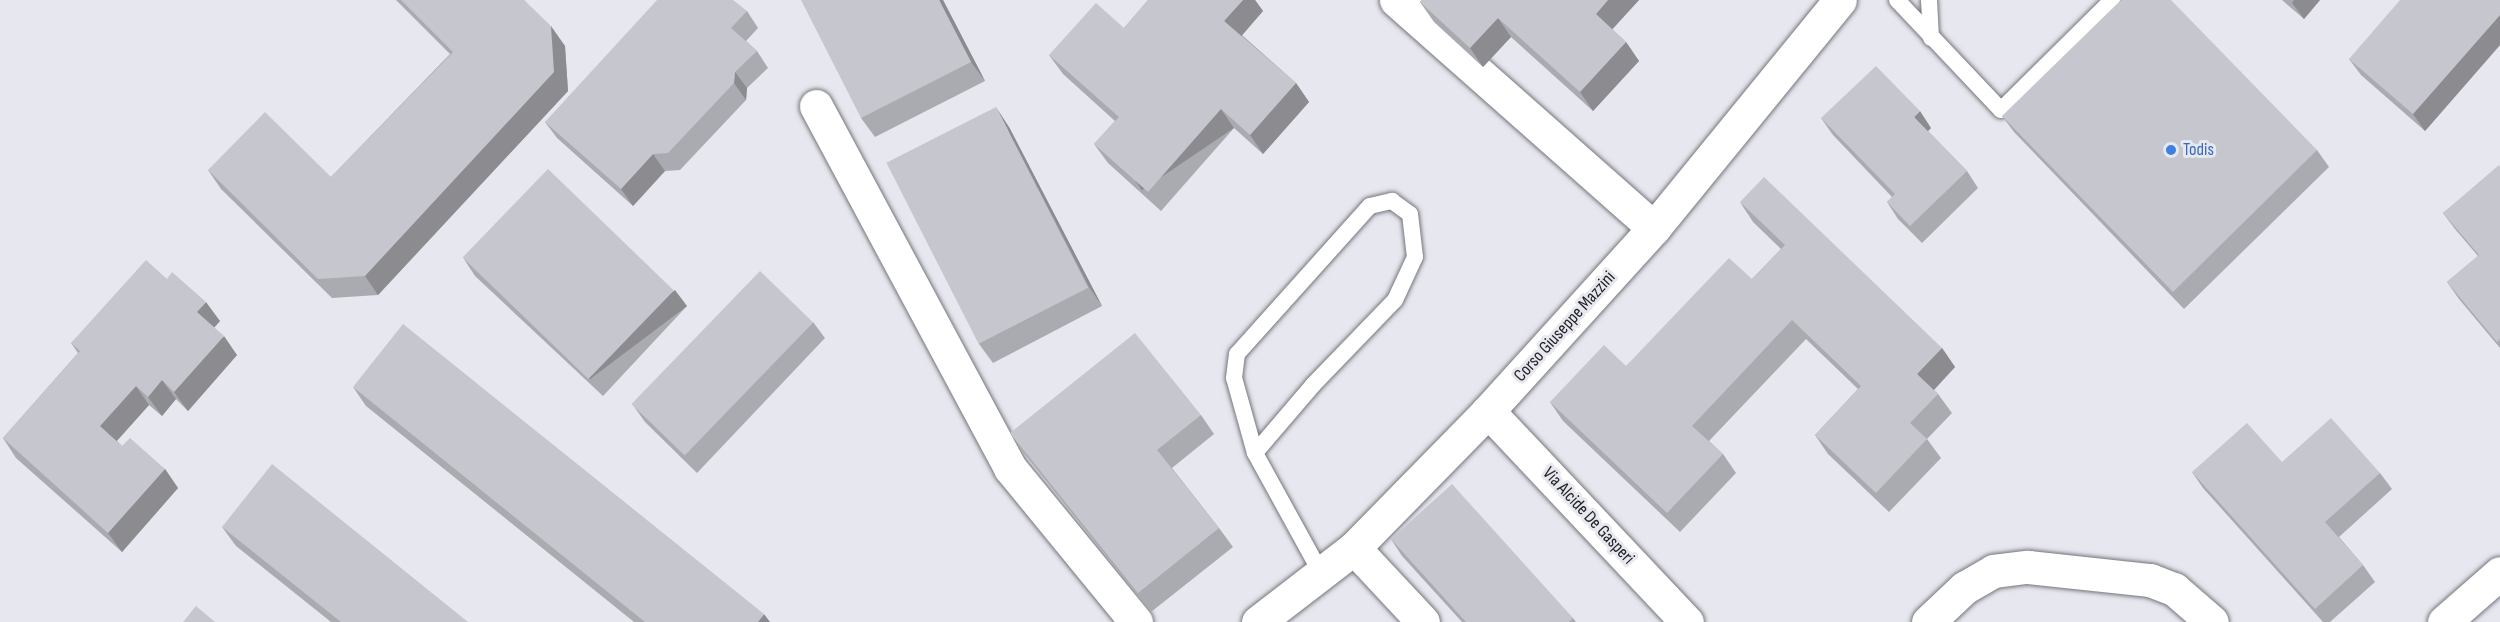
<!DOCTYPE html>
<style>
body{margin:0}
#map{position:relative;width:2500px;height:622px;overflow:hidden;background:#e7e7ef;font-family:"Sofia Sans Condensed",sans-serif}
div>[style]{position:absolute}
.roads{filter:drop-shadow(0 0 2px #75757c) drop-shadow(0 0 2px #75757c)}
.lane>*{height:16px;margin:-8px;padding:0 8px;transform-origin:8px;border-radius:8px;background:#fff}
.street>*{height:33px;margin:-16.5px;padding:0 16.5px;transform-origin:16.5px;border-radius:16.5px;background:#fff}
.secondary>*{height:33px;margin:-16.5px;padding:0 16.5px;transform-origin:16.5px;border-radius:16.5px;background:#fff}
.wall>*{inset:0;background:#aaabb1}
.shaded-wall>*{inset:0;background:#8b8b90;transform-origin:0 0}
.building>*{inset:0;background:#c6c7ce;transform-origin:0 0}
.dots>*{width:16px;height:16px;translate:-50% -50%;box-sizing:border-box;border:3px solid #e7e7ef;border-radius:50%}
span{translate:-50% -50%;white-space:nowrap;text-align:center;line-height:1.15;-webkit-text-stroke:6px #e7e7ef;paint-order:stroke}
.shop-label{font-size:18px;color:#366cbe}
.left{translate:0 -50%;text-align:left}
.street-label{font-size:18px;color:#222225}
</style>
<div id="map">
<div class="roads">
<div class="lane">
<i style="left:1897px;top:0;width:151px;rotate:46.6deg"></i>
<i style="left:2001px;top:110px;width:156px;rotate:-44.7deg"></i>
<i style="left:1929px;top:0;width:38px;rotate:87deg"></i>
<i style="left:1255px;top:453px;width:78px;rotate:-105.6deg"></i>
<i style="left:1234px;top:378px;width:24px;rotate:-83deg"></i>
<i style="left:1237px;top:354px;width:199px;rotate:-48.1deg"></i>
<i style="left:1370px;top:206px;width:23px;rotate:-13deg"></i>
<i style="left:1392px;top:201px;width:22px;rotate:36deg"></i>
<i style="left:1410px;top:214px;width:43px;rotate:83.4deg"></i>
<i style="left:1415px;top:257px;width:47px;rotate:114.9deg"></i>
<i style="left:1395px;top:300px;width:118px;rotate:134deg"></i>
<i style="left:1313px;top:385px;width:89px;rotate:130.5deg"></i>
<i style="left:1255px;top:453px;width:137px;rotate:61.2deg"></i>
</div>
<div class="street">
<i style="left:1396px;top:0;width:344px;rotate:41.5deg"></i>
<i style="left:816px;top:106px;width:411px;rotate:61.8deg"></i>
<i style="left:1010px;top:468px;width:199px;rotate:50.7deg"></i>
<i style="left:1488px;top:411px;width:290px;rotate:46.7deg"></i>
<i style="left:1354px;top:548px;width:101px;rotate:47deg"></i>
<i style="left:1928px;top:622px;width:50px;rotate:-43.4deg"></i>
<i style="left:1964px;top:588px;width:34px;rotate:-30deg"></i>
<i style="left:1993px;top:571px;width:35px;rotate:-7deg"></i>
<i style="left:2028px;top:567px;width:123px;rotate:6.1deg"></i>
<i style="left:2150px;top:580px;width:26px;rotate:21deg"></i>
<i style="left:2174px;top:589px;width:50px;rotate:41deg"></i>
<i style="left:2444px;top:622px;width:74px;rotate:-41.2deg"></i>
</div>
<div class="secondary">
<i style="left:1258px;top:622px;width:121px;rotate:-37.6deg"></i>
<i style="left:1354px;top:548px;width:192px;rotate:-45.6deg"></i>
<i style="left:1488px;top:411px;width:247px;rotate:-47.8deg"></i>
<i style="left:1654px;top:228px;width:294px;rotate:-50.8deg"></i>
</div>
</div>
<div class="wall">
<i style="clip-path:polygon(396px 0,524px 0,565px 46px,568px 91px,378px 295px,332px 298px,221px 189px,208px 170px,331px 177px,450px 54px)"></i>
<i style="clip-path:polygon(943px 0,985px 81px,875px 137px,861px 118px)"></i>
<i style="clip-path:polygon(1148px 0,1255px 0,1263px 11px,1242px 35px,1296px 83px,1309px 102px,1263px 154px,1234px 128px,1161px 211px,1108px 163px,1094px 144px,1115px 121px,1063px 74px,1049px 55px,1124px 28px)"></i>
<i style="clip-path:polygon(1422px 0,1639px 0,1612px 29px,1626px 42px,1639px 61px,1593px 111px,1511px 37px,1483px 67px,1434px 22px,1420px 2px)"></i>
<i style="clip-path:polygon(2282px 0,2320px 0,2304px 19px)"></i>
<i style="clip-path:polygon(2500px 0,2500px 45px,2425px 131px,2361px 75px,2349px 59px)"></i>
<i style="clip-path:polygon(747px 11px,758px 28px,746px 41px,757px 51px,768px 68px,747px 88px,746px 100px,680px 170px,665px 171px,633px 206px,557px 138px,545px 122px)"></i>
<i style="clip-path:polygon(2002px 116px,2317px 150px,2329px 167px,2184px 309px,2014px 132px)"></i>
<i style="clip-path:polygon(1821px 118px,1931px 128px,1928px 131px,1967px 171px,1978px 188px,1922px 243px,1898px 219px,1887px 202px,1892px 197px,1833px 135px)"></i>
<i style="clip-path:polygon(1009px 127px,1102px 306px,993px 363px,979px 344px)"></i>
<i style="clip-path:polygon(2500px 167px,2500px 348px,2459px 299px,2447px 282px,2478px 256px,2455px 229px,2443px 213px)"></i>
<i style="clip-path:polygon(1740px 202px,1942px 348px,1955px 367px,1934px 390px,1938px 394px,1952px 413px,1927px 439px,1941px 458px,1889px 512px,1828px 454px,1815px 435px,1858px 389px,1806px 339px,1709px 441px,1723px 454px,1736px 473px,1680px 532px,1563px 421px,1550px 402px,1626px 366px,1752px 279px,1781px 249px,1753px 222px)"></i>
<i style="clip-path:polygon(464px 259px,687px 306px,603px 396px,475px 276px)"></i>
<i style="clip-path:polygon(167px 279px,220px 321px,214px 328px,237px 355px,188px 411px,176px 399px,162px 416px,149px 405px,117px 441px,122px 446px,165px 469px,178px 488px,122px 552px,16px 458px,3px 438px,78px 353px,71px 343px)"></i>
<i style="clip-path:polygon(813px 322px,825px 338px,697px 473px,645px 422px,633px 405px)"></i>
<i style="clip-path:polygon(353px 387px,770px 622px,634px 622px,366px 406px)"></i>
<i style="clip-path:polygon(1201px 415px,1214px 434px,1172px 468px,1219px 528px,1233px 547px,1151px 612px,1023px 452px,1010px 433px)"></i>
<i style="clip-path:polygon(2282px 462px,2380px 473px,2392px 489px,2339px 537px,2363px 565px,2375px 582px,2330px 622px,2323px 622px,2203px 488px,2192px 472px)"></i>
<i style="clip-path:polygon(222px 527px,468px 622px,331px 622px,236px 546px)"></i>
<i style="clip-path:polygon(1391px 539px,1573px 618px,1576px 622px,1462px 622px,1402px 556px)"></i>
</div>
<div class="shaded-wall">
<i style="clip-path:polygon(939px 0,943px 0,985px 81px,971px 62px)"></i>
<i style="clip-path:polygon(1243px 0,1255px 0,1263px 11px,1238px 40px,1224px 21px)"></i>
<i style="clip-path:polygon(1608px 0,1639px 0,1609px 33px,1596px 14px)"></i>
<i style="clip-path:polygon(2294px 0,2320px 0,2304px 19px,2292px 3px)"></i>
<i style="clip-path:polygon(2500px 15px,2500px 45px,2425px 131px,2413px 114px)"></i>
<i style="clip-path:polygon(1498px 18px,1511px 37px,1483px 67px,1470px 48px)"></i>
<i style="clip-path:polygon(551px 26px,565px 46px,568px 91px,378px 295px,365px 276px)"></i>
<i style="clip-path:polygon(1626px 42px,1639px 61px,1593px 111px,1580px 92px)"></i>
<i style="clip-path:polygon(735px 72px,747px 88px,746px 100px,734px 83px)"></i>
<i style="clip-path:polygon(1296px 83px,1309px 102px,1263px 154px,1250px 135px)"></i>
<i style="clip-path:polygon(996px 107px,1009px 127px,1102px 306px,1089px 287px)"></i>
<i style="left:1221px;top:109px;width:23px;height:111px;rotate:56deg"></i>
<i style="clip-path:polygon(1920px 111px,1931px 128px,1926px 133px,1914px 117px)"></i>
<i style="clip-path:polygon(653px 154px,665px 171px,633px 206px,621px 189px)"></i>
<i style="left:675px;top:290px;width:20px;height:122px;rotate:53deg"></i>
<i style="clip-path:polygon(206px 302px,220px 321px,210px 332px,197px 312px)"></i>
<i style="clip-path:polygon(224px 336px,237px 355px,188px 411px,174px 392px)"></i>
<i style="clip-path:polygon(1942px 348px,1955px 367px,1931px 393px,1917px 374px)"></i>
<i style="clip-path:polygon(162px 380px,176px 399px,162px 416px,148px 397px)"></i>
<i style="clip-path:polygon(136px 386px,149px 405px,113px 445px,100px 426px)"></i>
<i style="clip-path:polygon(165px 469px,178px 488px,122px 552px,108px 533px)"></i>
<i style="clip-path:polygon(764px 614px,770px 622px,758px 622px)"></i>
</div>
<div class="building">
<i style="clip-path:polygon(401px 0,524px 0,551px 26px,554px 72px,365px 276px,318px 279px,208px 170px,265px 112px,331px 177px,453px 52px)"></i>
<i style="clip-path:polygon(657px 0,733px 0,747px 11px,731px 28px,757px 51px,735px 72px,734px 83px,668px 153px,653px 154px,621px 189px,545px 122px)"></i>
<i style="clip-path:polygon(801px 0,939px 0,971px 62px,861px 118px)"></i>
<i style="clip-path:polygon(1148px 0,1243px 0,1224px 21px,1296px 83px,1250px 135px,1221px 109px,1148px 192px,1094px 144px,1119px 117px,1049px 55px,1096px 3px,1124px 28px)"></i>
<i style="clip-path:polygon(1422px 0,1608px 0,1596px 14px,1626px 42px,1580px 92px,1498px 18px,1470px 48px,1420px 2px)"></i>
<i style="clip-path:polygon(2121px 0,2171px 0,2317px 150px,2173px 292px,2002px 116px)"></i>
<i style="clip-path:polygon(2400px 0,2500px 0,2500px 15px,2413px 114px,2349px 59px)"></i>
<i style="clip-path:polygon(1876px 66px,1920px 111px,1914px 117px,1967px 171px,1910px 226px,1887px 202px,1895px 194px,1821px 118px)"></i>
<i style="left:996px;top:107px;width:203px;height:123px;rotate:63deg"></i>
<i style="clip-path:polygon(2499px 165px,2500px 167px,2500px 339px,2497px 342px,2447px 282px,2479px 255px,2443px 213px)"></i>
<i style="left:548px;top:169px;width:175px;height:123px;rotate:44deg"></i>
<i style="clip-path:polygon(1764px 177px,1942px 348px,1917px 374px,1938px 394px,1910px 423px,1927px 439px,1876px 493px,1815px 435px,1861px 386px,1792px 320px,1692px 426px,1723px 454px,1667px 513px,1550px 402px,1604px 345px,1626px 366px,1729px 258px,1752px 279px,1785px 245px,1740px 202px)"></i>
<i style="clip-path:polygon(146px 260px,167px 279px,172px 272px,206px 302px,197px 312px,224px 336px,174px 392px,162px 380px,148px 397px,136px 386px,100px 426px,122px 446px,130px 438px,165px 469px,108px 533px,3px 438px,80px 351px,71px 343px)"></i>
<i style="left:760px;top:271px;width:74px;height:185px;rotate:44deg"></i>
<i style="clip-path:polygon(403px 324px,764px 614px,758px 622px,645px 622px,353px 387px)"></i>
<i style="clip-path:polygon(1135px 333px,1201px 415px,1157px 450px,1219px 528px,1138px 593px,1010px 433px)"></i>
<i style="clip-path:polygon(2331px 418px,2380px 473px,2325px 522px,2363px 565px,2315px 609px,2192px 472px,2247px 423px,2282px 462px)"></i>
<i style="clip-path:polygon(272px 464px,468px 622px,341px 622px,222px 527px)"></i>
<i style="clip-path:polygon(1452px 484px,1573px 618px,1569px 622px,1466px 622px,1391px 539px)"></i>
<i style="clip-path:polygon(196px 606px,215px 622px,183px 622px)"></i>
</div>
<div class="dots">
<i style="left:2171px;top:150px;background:#3f7fe0"></i>
</div>
<div class="shop-label">
<span class="left" style="left:2183px;top:150px">Todis</span>
</div>
<div class="street-label">
<span style="left:1565px;top:327px;rotate:-48deg">Corso Giuseppe Mazzini</span>
<span style="left:1588px;top:516px;rotate:47deg">Via Alcide De Gasperi</span>
</div>
</div>
